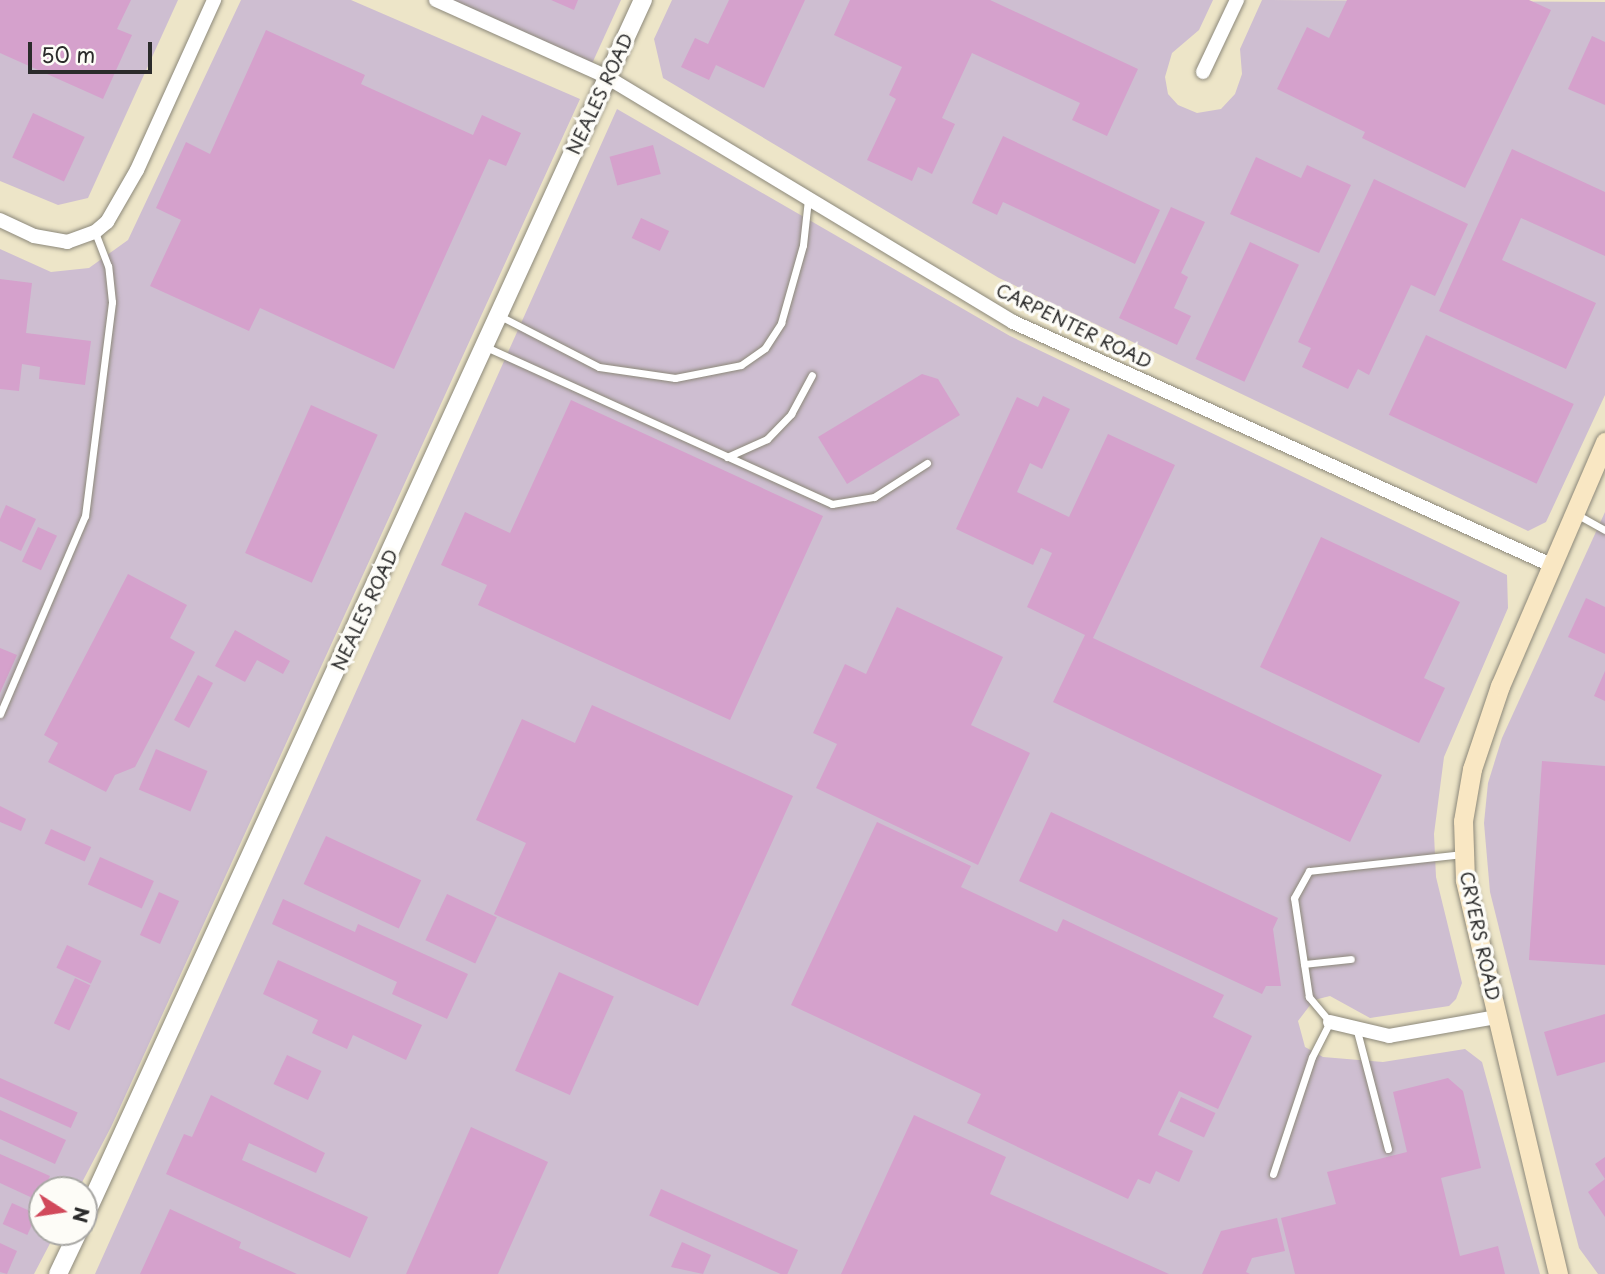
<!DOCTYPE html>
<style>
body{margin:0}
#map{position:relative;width:1605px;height:1274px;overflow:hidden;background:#ede5c8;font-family:"Playpen Sans",sans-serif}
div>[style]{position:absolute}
.industrial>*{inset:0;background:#cebed1}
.building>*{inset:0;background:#d5a1cc;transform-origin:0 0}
.roads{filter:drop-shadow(0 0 2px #8c887a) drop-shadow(0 0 2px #8c887a)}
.service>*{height:7px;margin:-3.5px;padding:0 3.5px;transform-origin:3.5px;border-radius:3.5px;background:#fff}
.minor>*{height:14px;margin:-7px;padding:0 7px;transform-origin:7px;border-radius:7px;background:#fff}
.tertiary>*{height:18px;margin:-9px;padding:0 9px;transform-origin:9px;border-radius:9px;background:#fff}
.secondary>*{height:19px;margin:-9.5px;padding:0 9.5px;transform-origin:9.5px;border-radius:9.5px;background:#f9e7c3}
span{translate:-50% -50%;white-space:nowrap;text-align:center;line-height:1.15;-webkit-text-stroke:7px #fdfcf7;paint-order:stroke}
.street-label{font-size:18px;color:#2b2b2b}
.north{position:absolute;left:28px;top:1176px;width:70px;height:70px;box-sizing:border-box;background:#fdfcf7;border:2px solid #a9a8a5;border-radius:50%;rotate:102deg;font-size:19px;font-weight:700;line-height:28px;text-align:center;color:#2b2b2b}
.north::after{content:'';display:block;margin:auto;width:24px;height:32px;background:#d1495b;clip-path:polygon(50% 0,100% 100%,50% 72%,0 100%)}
.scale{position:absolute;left:28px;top:42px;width:124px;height:32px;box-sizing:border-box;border:4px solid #2b2b2b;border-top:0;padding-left:9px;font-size:21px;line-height:24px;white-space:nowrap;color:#2b2b2b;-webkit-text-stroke:5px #fdfcf7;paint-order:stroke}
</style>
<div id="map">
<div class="industrial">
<i style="clip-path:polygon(0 0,178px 0,88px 198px,58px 205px,0 181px)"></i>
<i style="clip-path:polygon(241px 0,351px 0,580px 99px,111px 1127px,78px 1190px,42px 1190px,42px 1232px,56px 1232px,34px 1274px,0 1274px,0 249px,51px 272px,89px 268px,128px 240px)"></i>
<i style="clip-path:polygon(438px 0,621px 0,590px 68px)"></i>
<i style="clip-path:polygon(672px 0,1213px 0,1199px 30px,1172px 53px,1165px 77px,1168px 94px,1178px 105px,1197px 113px,1221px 109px,1235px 94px,1242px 74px,1240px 49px,1262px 0,1605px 2px,1605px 395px,1546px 522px,1528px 531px,999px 278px,663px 78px,654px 39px)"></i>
<i style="clip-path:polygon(617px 109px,1010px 336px,1507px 575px,1508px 608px,1444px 757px,1434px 834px,1436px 877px,1462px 983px,1456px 999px,1449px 1006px,1370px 1018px,1330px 996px,1314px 1000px,1298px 1021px,1305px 1047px,1323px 1057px,1383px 1062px,1465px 1049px,1482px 1062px,1540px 1274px,95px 1274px)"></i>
<i style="clip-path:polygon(1605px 512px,1605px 1274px,1598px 1274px,1579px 1248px,1572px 1221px,1490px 892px,1484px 823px,1488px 783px,1502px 738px)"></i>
</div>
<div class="building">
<i style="clip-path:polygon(0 0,131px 0,117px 29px,132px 35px,103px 99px,0 53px)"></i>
<i style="clip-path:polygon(551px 0,578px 0,574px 10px)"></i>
<i style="clip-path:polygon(729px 0,805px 0,764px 88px,716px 65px,709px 80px,681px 67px,695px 38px,708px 44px)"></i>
<i style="clip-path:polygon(850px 0,990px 0,1138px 69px,1107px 136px,1072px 120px,1080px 103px,972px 53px,942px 118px,955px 124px,932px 174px,918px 167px,912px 181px,867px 160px,896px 99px,889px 95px,902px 67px,834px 35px)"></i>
<i style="clip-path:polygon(1347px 0,1529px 0,1551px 10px,1465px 188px,1362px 138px,1365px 132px,1277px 89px,1307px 27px,1329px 38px)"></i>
<i style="clip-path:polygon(266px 30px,365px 75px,361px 84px,473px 135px,482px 115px,521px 133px,506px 166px,489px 159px,394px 369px,260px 308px,249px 331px,150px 286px,181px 220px,156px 208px,186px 142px,210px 154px)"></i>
<i style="clip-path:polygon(1592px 36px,1605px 42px,1605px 105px,1568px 89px)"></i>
<i style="left:33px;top:113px;width:57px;height:49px;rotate:25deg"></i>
<i style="clip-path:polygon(1003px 136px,1160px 210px,1135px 264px,1003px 202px,997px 215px,972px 203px)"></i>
<i style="left:653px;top:145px;width:30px;height:45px;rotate:75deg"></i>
<i style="clip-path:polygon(1512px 149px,1605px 192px,1605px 256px,1521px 218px,1502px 260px,1596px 303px,1566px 369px,1439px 311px)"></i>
<i style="clip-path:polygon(1256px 157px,1301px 178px,1307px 165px,1351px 185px,1319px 253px,1230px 214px)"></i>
<i style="clip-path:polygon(1374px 179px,1468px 224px,1435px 296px,1411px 285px,1369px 375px,1358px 369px,1348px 389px,1302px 367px,1311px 348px,1298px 342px)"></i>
<i style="clip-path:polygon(1171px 207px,1205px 222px,1181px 273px,1188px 277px,1174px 308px,1191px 316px,1177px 345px,1119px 318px)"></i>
<i style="left:641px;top:218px;width:31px;height:22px;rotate:25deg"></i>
<i style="left:1250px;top:242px;width:54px;height:129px;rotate:25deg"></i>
<i style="clip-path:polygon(0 279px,32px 283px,26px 333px,91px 341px,85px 385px,39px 379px,40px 367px,22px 364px,19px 391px,0 389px)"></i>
<i style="left:1426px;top:335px;width:163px;height:88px;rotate:25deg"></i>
<i style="clip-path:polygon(922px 374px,938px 379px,960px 415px,847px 484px,818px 437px)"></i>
<i style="clip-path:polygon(1043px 396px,1070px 409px,1042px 469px,1030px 463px,1017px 492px,1069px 517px,1108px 434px,1175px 465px,1093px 638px,1382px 775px,1350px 842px,1053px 702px,1085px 635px,1027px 607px,1052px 553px,1041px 548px,1033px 565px,956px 529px,1017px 397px,1038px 407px)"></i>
<i style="clip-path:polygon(571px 400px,823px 516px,730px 720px,478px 605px,487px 585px,441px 565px,465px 512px,510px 533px)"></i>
<i style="left:311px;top:405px;width:73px;height:162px;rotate:24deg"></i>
<i style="clip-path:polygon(6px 505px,36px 519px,21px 551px,0 541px,0 519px)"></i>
<i style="left:38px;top:527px;width:21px;height:38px;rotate:25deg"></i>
<i style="clip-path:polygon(1321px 537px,1460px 602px,1424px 678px,1445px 688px,1419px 743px,1260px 667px)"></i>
<i style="clip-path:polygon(128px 574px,187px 605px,170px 638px,195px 652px,135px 767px,115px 775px,106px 792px,48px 762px,58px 743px,44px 735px)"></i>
<i style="clip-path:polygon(1586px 598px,1605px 607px,1605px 654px,1568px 637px)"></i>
<i style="clip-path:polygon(897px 607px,1003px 657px,971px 725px,1030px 753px,978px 865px,816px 788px,837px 744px,813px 733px,845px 664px,866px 674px)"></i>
<i style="clip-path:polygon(235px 630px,290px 661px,283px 674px,257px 660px,245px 682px,215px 666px)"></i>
<i style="clip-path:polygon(0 648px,17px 655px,0 693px)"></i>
<i style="clip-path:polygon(1605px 671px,1605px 701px,1594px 696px)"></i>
<i style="left:198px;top:675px;width:17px;height:51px;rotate:28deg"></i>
<i style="clip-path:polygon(592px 705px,793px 796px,698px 1006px,494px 914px,526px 843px,476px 820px,522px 719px,575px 743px)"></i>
<i style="left:156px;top:749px;width:56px;height:44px;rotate:23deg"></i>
<i style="clip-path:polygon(1542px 761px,1605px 766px,1605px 965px,1529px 960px)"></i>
<i style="clip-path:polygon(0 806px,26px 819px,21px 831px,0 822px)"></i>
<i style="clip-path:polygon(1051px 812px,1278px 918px,1273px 929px,1281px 986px,1266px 986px,1262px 994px,1019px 881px)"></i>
<i style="clip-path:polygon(877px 822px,971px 866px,961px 887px,1057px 932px,1063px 919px,1224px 995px,1213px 1017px,1252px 1036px,1218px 1109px,1179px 1091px,1158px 1135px,1193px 1151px,1179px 1182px,1156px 1171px,1150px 1184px,1138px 1179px,1128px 1199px,967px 1123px,981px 1094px,791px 1005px)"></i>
<i style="left:51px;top:829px;width:44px;height:16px;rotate:24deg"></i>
<i style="left:326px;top:836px;width:105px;height:53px;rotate:25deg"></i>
<i style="left:100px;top:857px;width:59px;height:30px;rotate:24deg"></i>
<i style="left:159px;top:892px;width:22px;height:47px;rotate:24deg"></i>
<i style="left:447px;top:894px;width:55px;height:51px;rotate:25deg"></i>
<i style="clip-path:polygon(283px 899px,355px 932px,358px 924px,468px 974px,447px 1019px,392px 994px,397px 982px,272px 924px)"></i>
<i style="left:67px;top:945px;width:38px;height:25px;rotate:25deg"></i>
<i style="clip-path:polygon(278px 960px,422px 1025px,406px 1060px,353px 1035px,347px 1049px,312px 1033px,318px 1020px,263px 994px)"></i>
<i style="left:559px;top:972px;width:60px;height:108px;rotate:24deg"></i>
<i style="left:75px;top:978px;width:17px;height:50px;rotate:25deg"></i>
<i style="clip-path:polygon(1605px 1014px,1605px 1062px,1557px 1076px,1544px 1032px)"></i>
<i style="left:287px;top:1055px;width:38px;height:32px;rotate:25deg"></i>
<i style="left:0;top:1078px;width:85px;height:17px;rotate:24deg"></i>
<i style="clip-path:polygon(1448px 1078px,1463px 1091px,1481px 1168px,1441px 1178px,1460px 1256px,1498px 1246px,1505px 1274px,1295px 1274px,1281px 1218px,1336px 1204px,1327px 1172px,1407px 1152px,1393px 1092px)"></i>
<i style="clip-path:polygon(211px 1095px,325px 1153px,316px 1173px,249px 1143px,242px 1160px,368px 1217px,350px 1258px,166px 1174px,184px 1134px,192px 1137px)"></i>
<i style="left:1181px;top:1097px;width:38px;height:27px;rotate:25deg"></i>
<i style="clip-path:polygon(0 1110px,66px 1140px,55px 1164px,0 1139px)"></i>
<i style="clip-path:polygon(914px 1115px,1006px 1157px,990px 1194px,1169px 1274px,841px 1274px)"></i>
<i style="clip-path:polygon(471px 1127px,548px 1162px,498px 1274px,406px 1274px)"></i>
<i style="clip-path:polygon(0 1154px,50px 1176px,39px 1201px,0 1183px)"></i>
<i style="clip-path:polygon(1605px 1157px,1605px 1179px,1595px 1164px)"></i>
<i style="clip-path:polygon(1605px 1179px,1605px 1217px,1588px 1192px)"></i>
<i style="left:661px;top:1189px;width:150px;height:29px;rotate:24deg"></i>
<i style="left:12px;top:1203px;width:27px;height:23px;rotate:24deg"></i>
<i style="clip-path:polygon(170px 1209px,241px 1242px,239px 1248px,297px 1274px,140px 1274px)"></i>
<i style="clip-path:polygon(1277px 1218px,1285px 1251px,1252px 1258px,1246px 1272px,1250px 1274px,1202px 1274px,1221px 1231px)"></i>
<i style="clip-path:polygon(682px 1242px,711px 1255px,703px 1274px,671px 1267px)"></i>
<i style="clip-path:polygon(0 1243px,17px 1251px,7px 1274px,0 1272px)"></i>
</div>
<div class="roads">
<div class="service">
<i style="left:500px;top:316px;width:111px;rotate:27.3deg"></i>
<i style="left:599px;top:367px;width:77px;rotate:8.2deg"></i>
<i style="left:675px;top:378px;width:67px;rotate:-11.1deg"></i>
<i style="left:741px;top:365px;width:29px;rotate:-35deg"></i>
<i style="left:765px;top:348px;width:30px;rotate:-57deg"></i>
<i style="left:781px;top:323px;width:81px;rotate:-74.2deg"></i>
<i style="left:803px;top:245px;width:46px;rotate:-83.8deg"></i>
<i style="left:486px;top:347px;width:380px;rotate:24.4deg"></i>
<i style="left:832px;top:504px;width:43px;rotate:-9.5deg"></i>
<i style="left:874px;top:497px;width:63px;rotate:-32.7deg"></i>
<i style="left:727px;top:457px;width:44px;rotate:-24.2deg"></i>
<i style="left:767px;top:439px;width:35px;rotate:-46deg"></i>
<i style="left:791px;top:414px;width:44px;rotate:-61.7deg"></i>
<i style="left:1576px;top:514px;width:33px;rotate:29deg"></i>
<i style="left:0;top:714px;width:215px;rotate:-66.8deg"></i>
<i style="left:85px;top:516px;width:216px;rotate:-82.8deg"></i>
<i style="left:112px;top:302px;width:36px;rotate:-96deg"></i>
<i style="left:108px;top:266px;width:36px;rotate:-111deg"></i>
<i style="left:1304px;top:964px;width:47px;rotate:-6.1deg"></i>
<i style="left:1357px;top:1031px;width:122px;rotate:75.3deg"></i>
<i style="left:1273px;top:1174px;width:123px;rotate:-71.6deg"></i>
<i style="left:1312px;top:1057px;width:39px;rotate:-63deg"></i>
<i style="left:1330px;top:1022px;width:33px;rotate:-130deg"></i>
<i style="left:1309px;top:997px;width:100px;rotate:-98.6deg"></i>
<i style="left:1294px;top:898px;width:31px;rotate:-61deg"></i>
<i style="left:1309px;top:871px;width:156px;rotate:-6.3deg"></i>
</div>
<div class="minor">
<i style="left:436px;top:0;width:188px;rotate:24.2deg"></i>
<i style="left:607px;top:77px;width:474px;rotate:31.1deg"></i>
<i style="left:1013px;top:322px;width:588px;rotate:24.3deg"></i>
<i style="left:1203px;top:72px;width:80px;rotate:-64.7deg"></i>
<i style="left:0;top:220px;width:38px;rotate:25deg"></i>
<i style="left:34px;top:236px;width:34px;rotate:10deg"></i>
<i style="left:67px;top:242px;width:30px;rotate:-20deg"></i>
<i style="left:95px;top:232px;width:16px;rotate:-40deg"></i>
<i style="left:107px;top:222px;width:60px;rotate:-60deg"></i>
<i style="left:137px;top:170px;width:187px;rotate:-65.6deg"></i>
<i style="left:1330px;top:1022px;width:61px;rotate:13.3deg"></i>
<i style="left:1389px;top:1036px;width:110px;rotate:-10deg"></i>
</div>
<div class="tertiary">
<i style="left:84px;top:1218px;width:1340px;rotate:-65.35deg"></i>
<i style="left:58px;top:1274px;width:47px;rotate:-64.5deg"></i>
</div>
<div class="secondary">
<i style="left:1558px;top:1274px;width:405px;rotate:-103.3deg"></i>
<i style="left:1465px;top:880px;width:59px;rotate:-91.9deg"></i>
<i style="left:1463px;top:821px;width:53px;rotate:-80.2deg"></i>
<i style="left:1472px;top:769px;width:88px;rotate:-71.4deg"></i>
<i style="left:1500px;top:686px;width:266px;rotate:-66.7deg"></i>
</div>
</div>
<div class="street-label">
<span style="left:600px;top:94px;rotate:-65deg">NEALES ROAD</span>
<span style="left:1074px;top:326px;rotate:26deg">CARPENTER ROAD</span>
<span style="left:365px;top:610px;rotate:-65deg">NEALES ROAD</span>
<span style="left:1480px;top:936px;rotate:78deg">CRYERS ROAD</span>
</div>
<div class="north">N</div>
<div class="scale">50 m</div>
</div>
